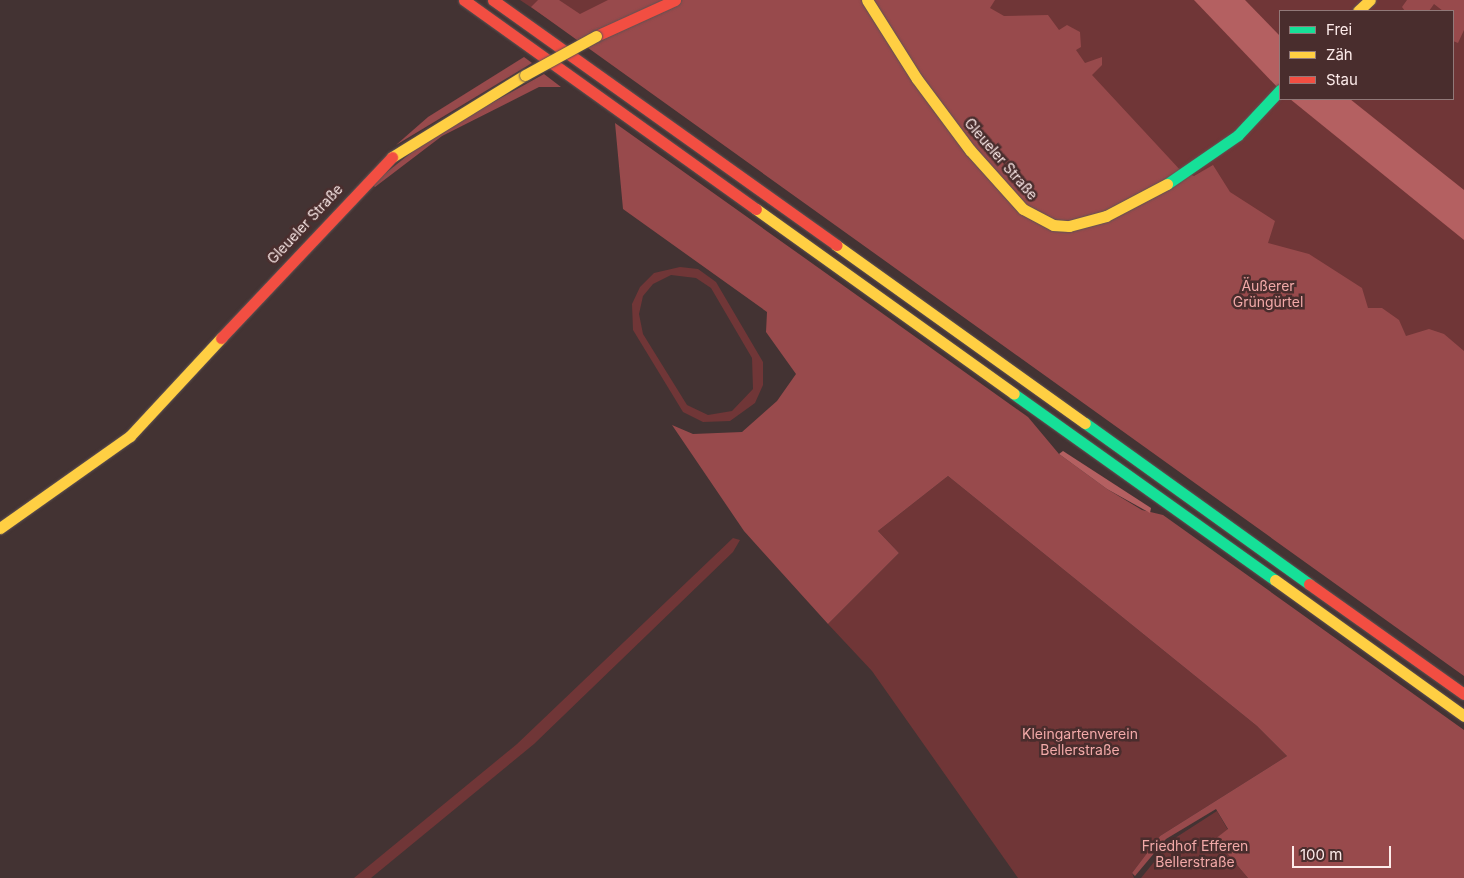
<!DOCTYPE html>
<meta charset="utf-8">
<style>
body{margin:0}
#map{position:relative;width:1464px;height:878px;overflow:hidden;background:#433333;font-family:Inter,sans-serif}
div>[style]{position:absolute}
.green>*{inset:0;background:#703637}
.forest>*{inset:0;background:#984a4c}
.water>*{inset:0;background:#b46061}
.roads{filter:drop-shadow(0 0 1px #5f5252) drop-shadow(0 0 1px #5f5252)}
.fast>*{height:11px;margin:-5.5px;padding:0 5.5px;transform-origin:5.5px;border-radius:5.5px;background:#16e098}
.slow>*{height:11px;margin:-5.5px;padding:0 5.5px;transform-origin:5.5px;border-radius:5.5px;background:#ffcf43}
.jam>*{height:11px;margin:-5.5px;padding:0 5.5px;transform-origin:5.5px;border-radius:5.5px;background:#f24e42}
.bridges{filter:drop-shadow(0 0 1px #5f5252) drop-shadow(0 0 1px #5f5252)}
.slow-bridge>*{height:11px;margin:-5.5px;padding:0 5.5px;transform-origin:5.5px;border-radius:5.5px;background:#ffcf43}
span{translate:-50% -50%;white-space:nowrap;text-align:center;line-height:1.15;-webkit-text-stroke:5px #492d2d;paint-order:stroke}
.street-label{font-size:14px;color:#fdebea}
.park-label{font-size:14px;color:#f2a9a8}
.legend{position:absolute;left:1279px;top:10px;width:175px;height:90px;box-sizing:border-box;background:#492d2d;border:1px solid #917979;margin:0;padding:6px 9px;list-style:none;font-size:15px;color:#fdebea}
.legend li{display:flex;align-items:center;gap:10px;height:25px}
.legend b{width:25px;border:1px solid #917979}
.scale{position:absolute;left:1292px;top:846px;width:99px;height:22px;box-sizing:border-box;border:2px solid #fdebea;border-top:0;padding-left:6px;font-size:15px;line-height:18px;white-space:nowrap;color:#fdebea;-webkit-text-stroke:4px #492d2d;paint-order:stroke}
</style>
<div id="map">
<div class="green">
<i style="clip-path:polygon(evenodd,520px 0,1464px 0,1464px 675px,556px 24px,520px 0,1280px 11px,1453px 11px,1453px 99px,1280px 99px,1280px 11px)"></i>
<i style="clip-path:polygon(evenodd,680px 267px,698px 269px,716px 282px,763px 362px,763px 385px,755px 403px,730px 421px,703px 422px,683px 412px,633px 330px,632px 304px,640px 287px,654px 273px,680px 267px,671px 275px,696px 278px,711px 288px,752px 358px,753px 389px,732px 411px,708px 415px,687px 405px,643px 334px,639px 314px,643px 296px,653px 284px,671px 275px)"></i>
<i style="clip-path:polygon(948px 476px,1257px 726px,1287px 756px,1160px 836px,1132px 873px,1134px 878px,1018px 878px,872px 671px,828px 624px,899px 553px,878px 531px)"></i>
<i style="clip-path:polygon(733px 538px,740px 540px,733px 552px,534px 744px,371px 878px,354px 878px,517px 744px)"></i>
<i style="clip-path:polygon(1217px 811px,1228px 830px,1215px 839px,1248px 878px,1141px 878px,1172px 840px)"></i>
</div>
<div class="forest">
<i style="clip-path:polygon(538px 0,559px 0,580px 14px,608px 0,995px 0,990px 8px,1004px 16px,1048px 15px,1059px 30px,1067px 25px,1080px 32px,1081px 47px,1076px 50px,1085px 63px,1102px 57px,1102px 65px,1092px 75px,1182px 172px,1194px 176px,1213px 165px,1230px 192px,1275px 221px,1268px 243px,1309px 254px,1362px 288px,1368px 308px,1382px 308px,1399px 320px,1406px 336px,1429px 329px,1444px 334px,1464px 351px,1464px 676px,531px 7px)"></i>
<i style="clip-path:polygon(1407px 0,1464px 0,1464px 30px,1458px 43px,1453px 41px,1453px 11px,1443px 11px,1434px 4px,1429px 11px,1405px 11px,1402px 7px)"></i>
<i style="clip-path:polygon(524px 57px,532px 63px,396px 145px,428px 117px)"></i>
<i style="clip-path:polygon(544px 74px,561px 87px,539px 87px,442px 136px,375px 187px,372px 184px,432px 136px)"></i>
<i style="clip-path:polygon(615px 123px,1028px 417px,1059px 454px,1107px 489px,1142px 510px,1163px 515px,1464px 730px,1464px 878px,1248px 878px,1215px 839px,1228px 829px,1216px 809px,1166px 839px,1135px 876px,1132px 873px,1160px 836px,1287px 756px,1257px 726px,948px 476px,878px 531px,899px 553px,828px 624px,744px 531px,672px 425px,693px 434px,742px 432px,777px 401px,796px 374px,766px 332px,767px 312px,623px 209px)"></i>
</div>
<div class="water">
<i style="clip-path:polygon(1194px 0,1245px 0,1280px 36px,1280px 90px)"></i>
<i style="clip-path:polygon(1290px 99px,1350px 99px,1464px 190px,1464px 240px)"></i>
<i style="clip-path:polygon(1063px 451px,1151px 508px,1150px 513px,1107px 489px,1059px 454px)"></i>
</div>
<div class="roads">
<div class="fast">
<i style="left:1167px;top:184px;width:86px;rotate:-34.6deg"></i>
<i style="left:1238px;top:135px;width:62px;rotate:-47deg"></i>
<i style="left:1014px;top:394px;width:320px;rotate:35.5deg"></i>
<i style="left:1085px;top:423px;width:276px;rotate:35.7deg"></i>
</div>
<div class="slow">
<i style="left:867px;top:0;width:93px;rotate:57.7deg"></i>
<i style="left:917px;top:79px;width:89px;rotate:53.3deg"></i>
<i style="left:970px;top:150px;width:79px;rotate:48.1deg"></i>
<i style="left:1023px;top:209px;width:34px;rotate:28deg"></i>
<i style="left:1053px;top:225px;width:16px;rotate:4deg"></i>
<i style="left:1069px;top:226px;width:38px;rotate:-15deg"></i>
<i style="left:1106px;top:216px;width:69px;rotate:-27.7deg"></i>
<i style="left:1358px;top:11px;width:16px;rotate:-43deg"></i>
<i style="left:392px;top:157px;width:156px;rotate:-31.7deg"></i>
<i style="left:756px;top:209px;width:317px;rotate:35.6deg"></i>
<i style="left:836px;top:245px;width:306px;rotate:35.6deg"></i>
<i style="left:0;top:528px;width:159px;rotate:-35.3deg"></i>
<i style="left:130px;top:436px;width:134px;rotate:-47.1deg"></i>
<i style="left:1275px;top:580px;width:233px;rotate:35.7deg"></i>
</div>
<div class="jam">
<i style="left:464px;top:0;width:359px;rotate:35.6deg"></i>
<i style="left:493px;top:0;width:422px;rotate:35.5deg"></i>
<i style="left:596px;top:36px;width:87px;rotate:-24.5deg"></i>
<i style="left:221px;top:338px;width:249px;rotate:-46.6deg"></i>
<i style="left:1309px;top:584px;width:190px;rotate:35.4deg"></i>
</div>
</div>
<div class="bridges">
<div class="slow-bridge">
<i style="left:525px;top:75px;width:81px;rotate:-28.8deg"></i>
</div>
</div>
<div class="street-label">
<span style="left:1001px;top:159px;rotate:49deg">Gleueler Straße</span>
<span style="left:305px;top:224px;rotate:-47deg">Gleueler Straße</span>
</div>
<div class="park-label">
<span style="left:1268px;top:294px">Äußerer<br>Grüngürtel</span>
<span style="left:1080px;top:742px">Kleingartenverein<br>Bellerstraße</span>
<span style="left:1195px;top:854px">Friedhof Efferen<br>Bellerstraße</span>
</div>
<ul class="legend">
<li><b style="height:6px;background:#16e098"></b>Frei</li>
<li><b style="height:6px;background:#ffcf43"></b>Zäh</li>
<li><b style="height:6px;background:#f24e42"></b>Stau</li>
</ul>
<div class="scale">100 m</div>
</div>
